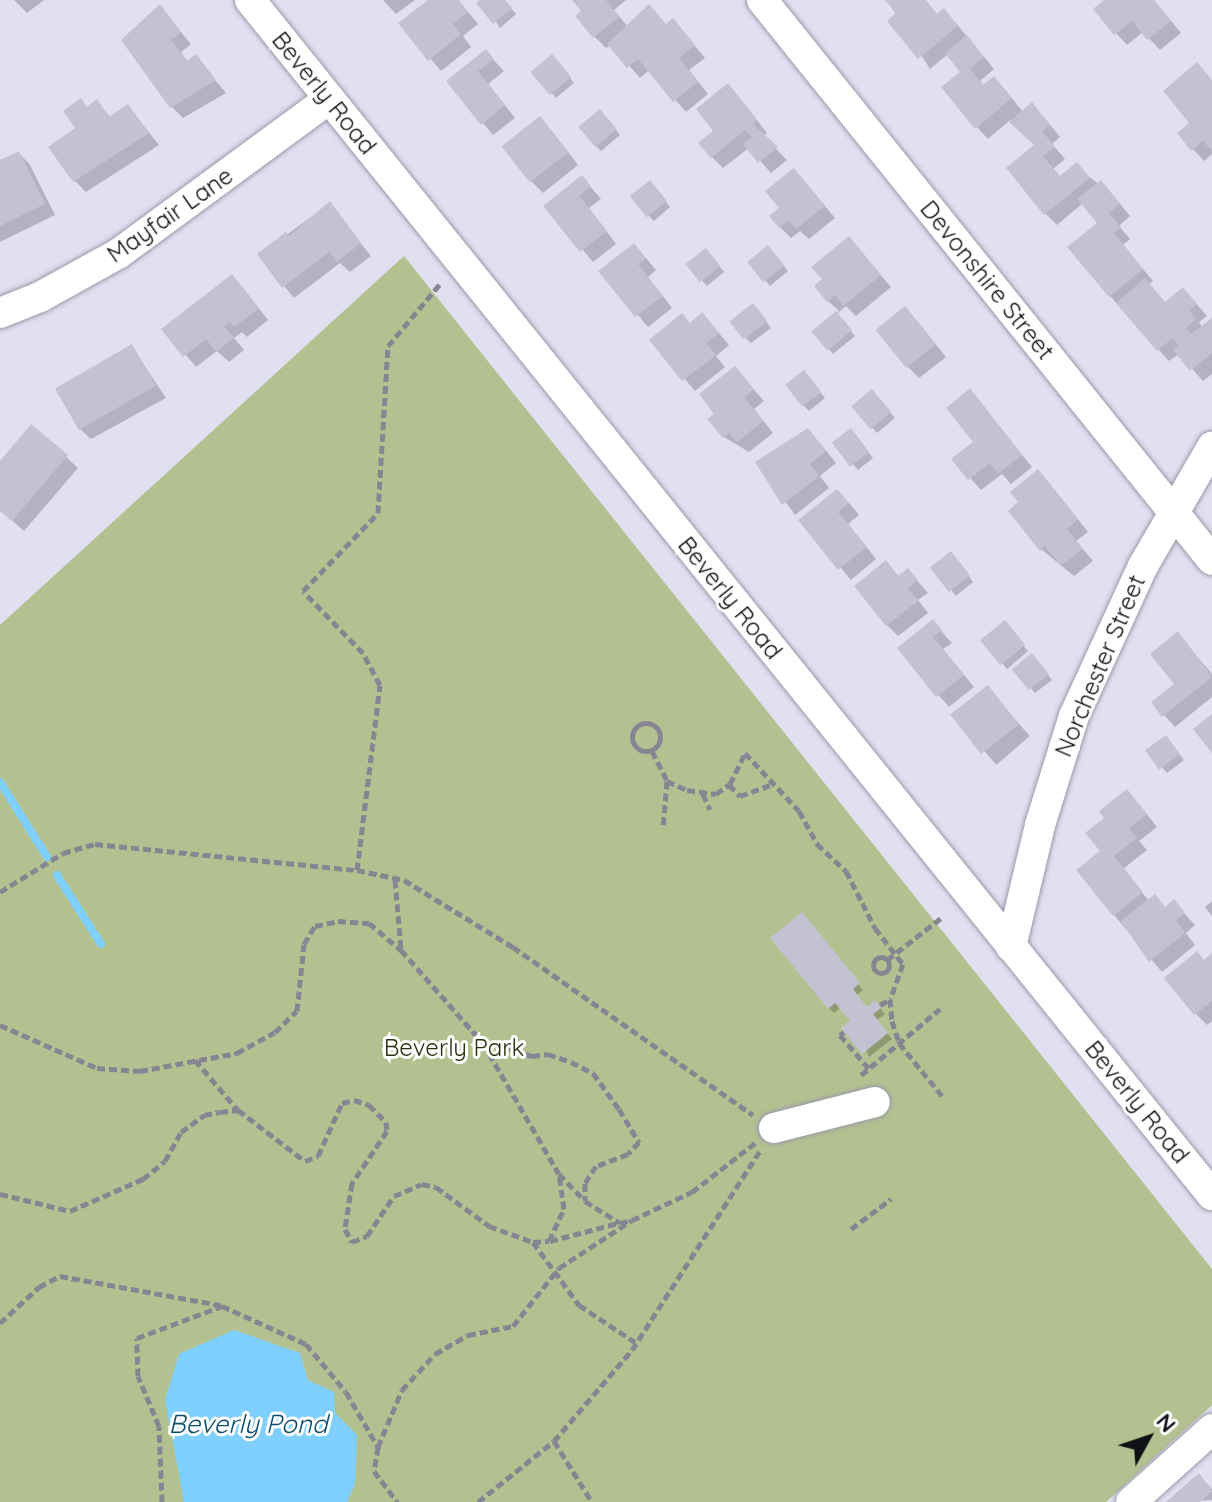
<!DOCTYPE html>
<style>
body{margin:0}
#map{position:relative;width:1212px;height:1502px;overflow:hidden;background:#e2dff1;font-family:Quicksand,sans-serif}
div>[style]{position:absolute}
.green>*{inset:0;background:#b3c190}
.water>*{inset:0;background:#7fd0fe}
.shadow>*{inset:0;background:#0003;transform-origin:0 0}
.stream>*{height:8px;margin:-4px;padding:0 4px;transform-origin:4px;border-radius:4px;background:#7fd0fe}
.building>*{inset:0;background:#c4c1d3;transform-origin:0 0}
.path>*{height:5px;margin-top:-2.5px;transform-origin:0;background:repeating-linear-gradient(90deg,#878592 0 8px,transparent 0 12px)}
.path>.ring{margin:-2.5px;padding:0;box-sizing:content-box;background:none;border:5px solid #878592;border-radius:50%}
.roads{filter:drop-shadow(0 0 2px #9c99aa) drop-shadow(0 0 2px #9c99aa)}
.minor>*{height:30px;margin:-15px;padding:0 15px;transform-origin:15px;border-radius:15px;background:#fff}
span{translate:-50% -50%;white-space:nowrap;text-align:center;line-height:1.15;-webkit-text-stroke:6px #fff;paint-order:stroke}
.street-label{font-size:24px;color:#111016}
.park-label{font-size:24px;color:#2a3211}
.water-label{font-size:26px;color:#0b4d6c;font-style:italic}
.north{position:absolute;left:1108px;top:1398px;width:80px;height:80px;-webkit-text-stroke:6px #fff;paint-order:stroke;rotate:50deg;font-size:22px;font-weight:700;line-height:32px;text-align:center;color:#111016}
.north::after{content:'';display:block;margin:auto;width:28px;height:36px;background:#111016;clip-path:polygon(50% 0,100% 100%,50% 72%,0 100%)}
</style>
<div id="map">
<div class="green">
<i style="clip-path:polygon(404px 256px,1212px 1269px,1212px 1405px,1106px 1502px,0 1502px,0 625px)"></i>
</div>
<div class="water">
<i style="clip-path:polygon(234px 1330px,300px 1353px,308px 1380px,334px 1392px,335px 1413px,357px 1435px,355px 1484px,347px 1502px,184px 1502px,165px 1400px,179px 1354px)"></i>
</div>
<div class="shadow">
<i style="clip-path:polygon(14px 0,44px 0,27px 13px)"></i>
<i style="clip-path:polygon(383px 0,415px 0,396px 14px)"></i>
<i style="clip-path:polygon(432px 0,458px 0,478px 24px,463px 36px,471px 47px,441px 71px,401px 23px)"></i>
<i style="clip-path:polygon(483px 0,504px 0,516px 14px,500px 28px)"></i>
<i style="clip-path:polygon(575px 0,626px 0,614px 10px,628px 27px,667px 26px,673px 20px,705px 58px,689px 70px,708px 94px,686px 112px,649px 70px,640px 78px,611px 45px,606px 48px,595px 37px,578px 16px,584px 11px)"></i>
<i style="clip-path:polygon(887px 0,925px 0,938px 16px,955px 22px,994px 69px,980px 81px,984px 86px,1005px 90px,1023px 112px,1043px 116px,1060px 137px,1052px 144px,1065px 159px,1053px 169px,1061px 178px,1088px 176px,1112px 194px,1130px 216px,1119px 226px,1130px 239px,1123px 245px,1153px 281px,1149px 284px,1166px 304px,1194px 301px,1207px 316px,1199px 322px,1203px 328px,1212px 320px,1212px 374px,1203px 381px,1179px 354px,1169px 361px,1110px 296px,1100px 224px,1083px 203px,1057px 225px,1046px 214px,1009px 169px,1037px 146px,1010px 120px,988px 139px,977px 127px,963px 72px,948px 54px,930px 69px)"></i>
<i style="clip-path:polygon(1107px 0,1154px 0,1181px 33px,1160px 50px,1143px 32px,1127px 45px,1095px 10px)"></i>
<i style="clip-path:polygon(160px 7px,191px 44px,181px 52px,188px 62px,195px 56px,226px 93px,183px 118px,172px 107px)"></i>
<i style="clip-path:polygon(485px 51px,504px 71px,488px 84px,515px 118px,493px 135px,448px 81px)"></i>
<i style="clip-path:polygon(557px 61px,574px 83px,556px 98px,533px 71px)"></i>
<i style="clip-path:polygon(1212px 81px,1212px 154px,1204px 161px,1193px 149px,1192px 123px)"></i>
<i style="clip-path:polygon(739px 97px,767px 133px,763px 136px,787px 160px,771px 173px,749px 148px,723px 168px,712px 157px,716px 131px)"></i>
<i style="clip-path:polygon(97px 102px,111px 118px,128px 106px,159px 145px,86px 192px,74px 180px,88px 108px)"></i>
<i style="clip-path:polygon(605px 116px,620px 135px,601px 151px,596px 146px)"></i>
<i style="clip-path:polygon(551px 130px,578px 165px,543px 193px,531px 181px)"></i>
<i style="clip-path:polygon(19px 153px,30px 165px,55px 215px,0 242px,0 163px)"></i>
<i style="clip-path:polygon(582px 177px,601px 199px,589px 208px,616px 244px,593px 262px,546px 206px)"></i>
<i style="clip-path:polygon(805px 182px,835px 218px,809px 239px,800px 231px,791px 238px,780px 227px)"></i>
<i style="clip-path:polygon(655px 188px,670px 207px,654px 221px,649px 216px)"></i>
<i style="clip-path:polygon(329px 204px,371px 256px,350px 272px,340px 263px,294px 298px,259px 255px)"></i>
<i style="clip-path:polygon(849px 239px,891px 287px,856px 316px,846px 306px,837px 314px,855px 336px,833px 354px,814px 332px,839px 311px,828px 301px)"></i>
<i style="clip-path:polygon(773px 253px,788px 271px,770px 286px,750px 262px)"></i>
<i style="clip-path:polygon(711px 256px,724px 272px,707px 286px,689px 265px)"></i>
<i style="clip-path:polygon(645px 257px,656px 270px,648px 277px,672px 308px,648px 327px,601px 271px)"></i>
<i style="clip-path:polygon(243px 288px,268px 320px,247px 337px,242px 332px,234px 338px,244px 350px,229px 362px,217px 351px,196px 367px,164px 329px)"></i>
<i style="clip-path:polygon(758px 311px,771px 328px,751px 343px,746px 338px)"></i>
<i style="clip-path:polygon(916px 320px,946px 357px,919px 378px,908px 367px)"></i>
<i style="clip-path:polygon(691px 324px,713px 326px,729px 345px,716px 356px,725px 367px,695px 391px,652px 340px)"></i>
<i style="clip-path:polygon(132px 347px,166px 398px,91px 439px,79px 428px)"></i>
<i style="clip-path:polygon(735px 368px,764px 401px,754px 409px,773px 433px,749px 452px,724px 437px,717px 414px)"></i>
<i style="clip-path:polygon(809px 378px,825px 398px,809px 411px,804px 406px)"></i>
<i style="clip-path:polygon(970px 390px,1032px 467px,1011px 484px,1002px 474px,981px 490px,954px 460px,976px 442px)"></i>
<i style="clip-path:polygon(877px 397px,895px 418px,877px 433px,854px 407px)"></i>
<i style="clip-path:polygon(856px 436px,873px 458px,858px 470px,835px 443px)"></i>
<i style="clip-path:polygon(819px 442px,836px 463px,820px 476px,829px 488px,795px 515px,758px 463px)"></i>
<i style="clip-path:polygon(66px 457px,78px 468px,24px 531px,0 510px,0 464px)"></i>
<i style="clip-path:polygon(1049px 483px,1088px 532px,1076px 541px,1093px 561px,1074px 576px,1041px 549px)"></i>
<i style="clip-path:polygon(849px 503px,859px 515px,848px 524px,876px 559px,851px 580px,801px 520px)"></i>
<i style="clip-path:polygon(956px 559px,973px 582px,956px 596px,933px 568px)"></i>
<i style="clip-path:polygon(886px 563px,899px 577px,908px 570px,928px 593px,918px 600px,928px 613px,898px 636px,887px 625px)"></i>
<i style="clip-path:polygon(933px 622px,952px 643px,943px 649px,974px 687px,949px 707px,899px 649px)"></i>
<i style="clip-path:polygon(1010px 628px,1028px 651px,1007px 669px,1002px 663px)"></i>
<i style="clip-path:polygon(1178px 634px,1212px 674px,1212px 697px,1175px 727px,1164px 715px,1177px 684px)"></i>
<i style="clip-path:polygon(1037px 660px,1052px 680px,1035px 693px,1015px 669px)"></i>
<i style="left:987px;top:687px;width:65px;height:44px;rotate:49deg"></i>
<i style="clip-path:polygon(1171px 743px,1184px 760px,1167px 773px,1149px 752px)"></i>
<i style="clip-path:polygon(1138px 803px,1157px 827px,1139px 841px,1147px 850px,1123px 869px,1149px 901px,1166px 908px,1174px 902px,1195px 925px,1186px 933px,1195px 945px,1162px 972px,1114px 915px,1103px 851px)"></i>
<i style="clip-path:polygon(1212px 901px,1212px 916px,1205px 907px)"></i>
<i style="clip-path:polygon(807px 920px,863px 990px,857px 995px,868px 1009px,880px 1008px,885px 1014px,877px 1020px,892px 1039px,869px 1057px,853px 1022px,841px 1007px,834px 1013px,829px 1008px)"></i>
<i style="clip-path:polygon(1212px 956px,1212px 1021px,1207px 1025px,1196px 1014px,1205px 962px)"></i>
<i style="clip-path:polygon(1199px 1476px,1212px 1489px,1212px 1500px,1170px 1502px)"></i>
</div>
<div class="stream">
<i style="left:0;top:782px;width:89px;rotate:57.9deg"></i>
<i style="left:57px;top:875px;width:82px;rotate:57.5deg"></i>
</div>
<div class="building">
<i style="clip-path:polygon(428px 0,459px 0,468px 12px,453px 24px,461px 34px,428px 61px,398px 23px)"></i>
<i style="clip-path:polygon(480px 0,505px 0,512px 8px,493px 24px,476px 3px)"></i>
<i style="clip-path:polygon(572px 0,606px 0,619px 17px,593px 38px,575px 16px,581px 11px)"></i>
<i style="clip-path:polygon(885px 0,926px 0,937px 14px,944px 8px,958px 26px,918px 59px,887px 21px,896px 13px)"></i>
<i style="clip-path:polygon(1104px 0,1154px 0,1171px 21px,1147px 40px,1132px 21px,1114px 35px,1093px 9px)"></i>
<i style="clip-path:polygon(160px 4px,181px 32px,171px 40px,187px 61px,196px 54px,216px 80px,170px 108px,121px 40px)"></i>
<i style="clip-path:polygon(649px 4px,666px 24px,673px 18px,695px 45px,679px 58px,698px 82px,673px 102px,638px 59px,627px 68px,607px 44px)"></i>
<i style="clip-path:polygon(967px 35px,984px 57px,970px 69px,983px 85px,994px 76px,1012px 98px,975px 129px,941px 87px,960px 72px,945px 53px)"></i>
<i style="clip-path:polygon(486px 49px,494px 59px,478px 71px,505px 105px,481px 125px,446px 81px)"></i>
<i style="left:552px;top:54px;width:30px;height:28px;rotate:50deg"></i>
<i style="clip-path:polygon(1197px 62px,1212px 80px,1212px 151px,1203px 141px,1191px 151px,1177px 133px,1189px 123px,1163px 91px)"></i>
<i style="clip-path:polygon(728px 83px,757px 120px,753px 124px,778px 147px,758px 163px,743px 144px,752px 137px,745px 130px,711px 158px,698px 143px,713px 131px,696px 109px)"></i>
<i style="clip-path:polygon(81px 98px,87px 107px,97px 99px,109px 117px,128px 104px,149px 133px,73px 182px,48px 147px,75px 128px,63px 111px)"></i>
<i style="clip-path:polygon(1032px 102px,1050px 125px,1042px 131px,1055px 147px,1043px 156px,1060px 176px,1077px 162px,1090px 178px,1044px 215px,1006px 168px,1034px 145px,1009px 122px)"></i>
<i style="left:600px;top:109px;width:26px;height:28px;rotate:50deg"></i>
<i style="left:540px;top:116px;width:46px;height:49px;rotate:52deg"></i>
<i style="clip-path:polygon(19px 151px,45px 204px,0 226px,0 160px)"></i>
<i style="clip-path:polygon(794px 168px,825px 206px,796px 229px,789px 220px,779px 228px,769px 216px,779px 208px,765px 191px)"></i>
<i style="clip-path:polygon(582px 175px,591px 186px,579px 196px,607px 231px,580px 252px,543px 206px)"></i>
<i style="left:650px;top:180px;width:27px;height:26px;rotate:51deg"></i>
<i style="clip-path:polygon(1101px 180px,1120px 204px,1109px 213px,1121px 227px,1114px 233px,1143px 269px,1109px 297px,1067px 247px,1097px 223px,1077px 199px)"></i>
<i style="clip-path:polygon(330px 201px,361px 243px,337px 262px,329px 252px,282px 288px,257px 254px,286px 232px,289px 236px)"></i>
<i style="clip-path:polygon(849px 236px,881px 275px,843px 306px,835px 295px,827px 302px,814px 286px,822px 279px,811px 267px)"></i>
<i style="clip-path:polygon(634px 243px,646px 258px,638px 264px,663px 296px,635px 317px,598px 271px)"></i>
<i style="left:768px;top:245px;width:26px;height:27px;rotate:51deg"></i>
<i style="left:706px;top:248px;width:23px;height:26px;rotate:52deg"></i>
<i style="clip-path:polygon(232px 274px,259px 308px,234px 327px,230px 322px,224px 326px,234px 338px,216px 352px,206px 339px,183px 357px,161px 329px)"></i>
<i style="clip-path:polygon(1145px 278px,1165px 302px,1183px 287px,1197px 304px,1189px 310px,1196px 319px,1186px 328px,1191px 334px,1212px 318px,1212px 353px,1190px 371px,1173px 350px,1178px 345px,1173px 338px,1157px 351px,1116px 303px)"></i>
<i style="left:753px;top:303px;width:23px;height:30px;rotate:52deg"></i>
<i style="left:905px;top:306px;width:49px;height:38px;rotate:51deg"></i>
<i style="left:836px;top:311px;width:25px;height:32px;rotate:50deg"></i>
<i style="clip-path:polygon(702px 312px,719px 333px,706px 343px,716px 355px,682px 381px,649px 340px,682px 313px,690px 323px)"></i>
<i style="left:132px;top:344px;width:48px;height:89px;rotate:60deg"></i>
<i style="clip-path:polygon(735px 366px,754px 389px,744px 397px,763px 421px,737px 442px,729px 433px,723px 438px,707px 419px,714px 414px,699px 394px)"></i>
<i style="left:804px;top:370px;width:28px;height:24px;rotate:52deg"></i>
<i style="clip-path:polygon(970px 388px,1022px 455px,998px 474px,990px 463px,968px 480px,951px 459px,973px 442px,946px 408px)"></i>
<i style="left:872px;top:389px;width:30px;height:27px;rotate:50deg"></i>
<i style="clip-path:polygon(31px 424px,68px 455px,12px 521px,0 511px,0 461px)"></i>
<i style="clip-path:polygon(808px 428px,826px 451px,810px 464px,819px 476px,782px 505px,755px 462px)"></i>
<i style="left:851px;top:428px;width:30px;height:24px;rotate:53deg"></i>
<i style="clip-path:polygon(1038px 469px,1078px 519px,1067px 529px,1083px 549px,1061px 566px,1045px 546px,1040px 551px,1008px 511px,1018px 502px,1010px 492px)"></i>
<i style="clip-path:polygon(837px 489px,849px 503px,838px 512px,867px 547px,838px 570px,798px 520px)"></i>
<i style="left:951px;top:551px;width:31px;height:27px;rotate:52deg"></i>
<i style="clip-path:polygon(886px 560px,898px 576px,908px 568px,918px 580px,908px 588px,918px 601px,886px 626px,854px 586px)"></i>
<i style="clip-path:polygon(933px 619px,942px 630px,933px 637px,964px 675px,936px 697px,897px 648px)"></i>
<i style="left:1005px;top:620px;width:32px;height:32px;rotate:51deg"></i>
<i style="clip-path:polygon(1178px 631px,1212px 677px,1162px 717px,1151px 702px,1174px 684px,1150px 654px)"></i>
<i style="left:1032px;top:653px;width:27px;height:26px;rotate:51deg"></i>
<i style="left:988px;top:685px;width:50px;height:48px;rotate:52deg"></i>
<i style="clip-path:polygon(1212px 714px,1212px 753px,1193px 729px)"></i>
<i style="left:1166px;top:735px;width:24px;height:26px;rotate:54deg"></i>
<i style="clip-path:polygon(1127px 789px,1147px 814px,1129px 828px,1137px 838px,1114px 856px,1143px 892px,1113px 916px,1076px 870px,1100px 851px,1085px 833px,1104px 818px,1099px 811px)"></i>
<i style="clip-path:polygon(1155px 894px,1165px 907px,1174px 899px,1185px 913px,1176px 920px,1185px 933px,1149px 962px,1121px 921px)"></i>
<i style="clip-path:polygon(802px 912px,860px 983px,853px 989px,867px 1007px,875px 1000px,881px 1008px,873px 1014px,888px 1033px,862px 1054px,841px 1028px,850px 1021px,835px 1003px,828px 1009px,770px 938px)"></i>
<i style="clip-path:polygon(1197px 951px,1204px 960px,1212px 953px,1212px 1001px,1194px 1015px,1164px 978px)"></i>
<i style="clip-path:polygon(1199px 1473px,1212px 1491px,1200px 1502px,1166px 1502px)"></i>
</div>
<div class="path">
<i class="ring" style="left:632px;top:723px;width:23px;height:23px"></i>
<i style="left:652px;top:751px;width:34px;rotate:63deg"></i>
<i style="left:667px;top:781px;width:48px;rotate:94.8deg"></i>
<i style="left:667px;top:781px;width:22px;rotate:24deg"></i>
<i style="left:687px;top:790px;width:29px;rotate:8deg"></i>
<i style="left:716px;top:794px;width:17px;rotate:-36deg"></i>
<i style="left:730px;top:784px;width:34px;rotate:-64deg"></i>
<i style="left:745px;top:753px;width:79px;rotate:47deg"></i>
<i style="left:799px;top:811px;width:38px;rotate:61deg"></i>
<i style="left:817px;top:844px;width:40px;rotate:43deg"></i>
<i style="left:846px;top:871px;width:64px;rotate:63deg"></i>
<i style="left:875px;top:928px;width:46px;rotate:52.1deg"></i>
<i style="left:903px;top:964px;width:37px;rotate:110deg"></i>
<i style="left:890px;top:999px;width:22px;rotate:85deg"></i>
<i style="left:892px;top:1021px;width:23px;rotate:72deg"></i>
<i style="left:899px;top:1043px;width:70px;rotate:50.8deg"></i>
<i style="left:729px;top:785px;width:16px;rotate:45deg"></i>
<i style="left:740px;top:796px;width:32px;rotate:-20deg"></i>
<i style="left:703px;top:794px;width:17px;rotate:66deg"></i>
<i style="left:357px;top:870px;width:186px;rotate:-82.9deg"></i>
<i style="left:380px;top:685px;width:36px;rotate:-118deg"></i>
<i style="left:363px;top:653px;width:86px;rotate:-134.1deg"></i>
<i style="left:303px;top:591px;width:108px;rotate:-46.1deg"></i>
<i style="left:378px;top:513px;width:167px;rotate:-86.6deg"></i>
<i style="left:388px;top:346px;width:81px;rotate:-50deg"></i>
<i style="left:395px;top:880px;width:69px;rotate:85deg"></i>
<i style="left:0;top:892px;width:74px;rotate:-31.8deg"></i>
<i style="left:63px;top:853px;width:33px;rotate:-16deg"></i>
<i style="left:95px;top:844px;width:263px;rotate:5.7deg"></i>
<i style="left:357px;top:870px;width:48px;rotate:12deg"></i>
<i style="left:404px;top:880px;width:128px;rotate:31.6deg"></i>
<i style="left:513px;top:947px;width:293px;rotate:35deg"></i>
<i class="ring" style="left:873px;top:957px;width:11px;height:11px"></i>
<i style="left:887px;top:960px;width:68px;rotate:-37.9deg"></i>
<i style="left:880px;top:1005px;width:12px;rotate:-31deg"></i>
<i style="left:0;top:1025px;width:106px;rotate:23.9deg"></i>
<i style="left:97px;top:1068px;width:43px;rotate:4deg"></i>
<i style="left:140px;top:1071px;width:99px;rotate:-10.5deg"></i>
<i style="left:237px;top:1053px;width:43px;rotate:-28.9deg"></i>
<i style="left:275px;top:1032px;width:30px;rotate:-44deg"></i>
<i style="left:297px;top:1011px;width:67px;rotate:-84deg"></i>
<i style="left:304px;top:944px;width:21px;rotate:-59deg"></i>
<i style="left:315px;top:926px;width:24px;rotate:-12deg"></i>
<i style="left:338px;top:921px;width:31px;rotate:4deg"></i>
<i style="left:369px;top:923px;width:42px;rotate:40.2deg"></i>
<i style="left:401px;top:950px;width:124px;rotate:48.6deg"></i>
<i style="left:483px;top:1043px;width:151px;rotate:59.9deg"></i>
<i style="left:559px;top:1174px;width:37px;rotate:46deg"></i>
<i style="left:585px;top:1201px;width:41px;rotate:32.2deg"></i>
<i style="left:620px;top:1223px;width:12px;rotate:-14deg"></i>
<i style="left:844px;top:1032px;width:5px;rotate:143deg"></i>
<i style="left:840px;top:1035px;width:45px;rotate:49.5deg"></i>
<i style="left:480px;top:1039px;width:55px;rotate:18.1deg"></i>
<i style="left:532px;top:1056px;width:16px;rotate:-7deg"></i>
<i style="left:548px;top:1054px;width:24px;rotate:19deg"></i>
<i style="left:571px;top:1062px;width:25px;rotate:27deg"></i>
<i style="left:593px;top:1073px;width:44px;rotate:54.2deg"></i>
<i style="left:619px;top:1109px;width:39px;rotate:59deg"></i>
<i style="left:639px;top:1142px;width:16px;rotate:133deg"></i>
<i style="left:628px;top:1154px;width:34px;rotate:159deg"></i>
<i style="left:596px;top:1166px;width:20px;rotate:123deg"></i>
<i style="left:585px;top:1183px;width:17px;rotate:90deg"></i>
<i style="left:195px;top:1060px;width:66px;rotate:49.3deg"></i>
<i style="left:861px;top:1075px;width:103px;rotate:-39.9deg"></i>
<i style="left:0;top:1194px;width:72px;rotate:13.7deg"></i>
<i style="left:70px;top:1211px;width:80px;rotate:-23.7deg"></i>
<i style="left:143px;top:1179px;width:28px;rotate:-39deg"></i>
<i style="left:165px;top:1161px;width:33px;rotate:-61deg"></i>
<i style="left:181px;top:1132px;width:29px;rotate:-36deg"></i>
<i style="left:204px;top:1115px;width:16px;rotate:-11deg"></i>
<i style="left:220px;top:1112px;width:18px;rotate:-6deg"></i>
<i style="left:238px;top:1110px;width:84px;rotate:37.3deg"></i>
<i style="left:305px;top:1161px;width:14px;rotate:-21deg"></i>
<i style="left:318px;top:1156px;width:58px;rotate:-65.6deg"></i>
<i style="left:342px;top:1103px;width:12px;rotate:-14deg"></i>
<i style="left:354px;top:1100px;width:16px;rotate:18deg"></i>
<i style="left:369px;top:1105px;width:24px;rotate:45deg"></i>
<i style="left:386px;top:1122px;width:9px;rotate:84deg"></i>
<i style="left:387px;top:1131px;width:63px;rotate:123.9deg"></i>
<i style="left:352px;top:1183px;width:47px;rotate:98.7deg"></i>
<i style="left:345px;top:1229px;width:15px;rotate:62deg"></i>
<i style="left:352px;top:1242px;width:16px;rotate:-22deg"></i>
<i style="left:367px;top:1236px;width:48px;rotate:-56deg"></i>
<i style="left:394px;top:1196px;width:30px;rotate:-23deg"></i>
<i style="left:422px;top:1184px;width:14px;rotate:12deg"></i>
<i style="left:436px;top:1187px;width:66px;rotate:36.3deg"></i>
<i style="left:489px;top:1226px;width:47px;rotate:20deg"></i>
<i style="left:533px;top:1242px;width:16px;rotate:-4deg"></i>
<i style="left:549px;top:1241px;width:35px;rotate:-65deg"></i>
<i style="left:564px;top:1209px;width:35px;rotate:-98deg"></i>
<i style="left:851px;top:1229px;width:50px;rotate:-36.9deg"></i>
<i style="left:550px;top:1241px;width:70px;rotate:-14.8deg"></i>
<i style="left:533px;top:1242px;width:78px;rotate:53.9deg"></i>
<i style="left:579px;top:1305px;width:67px;rotate:33.5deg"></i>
<i style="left:0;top:1323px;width:53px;rotate:-42.7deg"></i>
<i style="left:39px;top:1287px;width:24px;rotate:-28deg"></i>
<i style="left:60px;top:1276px;width:163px;rotate:10.3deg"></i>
<i style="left:554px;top:1441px;width:72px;rotate:58.1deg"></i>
<i style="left:378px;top:1447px;width:62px;rotate:-67.2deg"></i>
<i style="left:402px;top:1390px;width:49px;rotate:-47.5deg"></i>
<i style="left:435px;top:1354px;width:38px;rotate:-30deg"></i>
<i style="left:468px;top:1335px;width:46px;rotate:-11.3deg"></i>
<i style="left:513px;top:1326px;width:74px;rotate:-51.6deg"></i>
<i style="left:559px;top:1268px;width:87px;rotate:-33.3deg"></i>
<i style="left:632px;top:1220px;width:66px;rotate:-25deg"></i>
<i style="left:692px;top:1192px;width:80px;rotate:-37.9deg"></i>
<i style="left:162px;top:1502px;width:76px;rotate:-92.3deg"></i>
<i style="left:159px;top:1426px;width:54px;rotate:-112.8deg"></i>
<i style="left:138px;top:1376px;width:38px;rotate:-92deg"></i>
<i style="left:137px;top:1338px;width:91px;rotate:-20.6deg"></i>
<i style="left:222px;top:1306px;width:92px;rotate:24.3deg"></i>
<i style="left:306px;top:1344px;width:62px;rotate:50.2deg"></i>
<i style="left:346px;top:1392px;width:64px;rotate:59.8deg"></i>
<i style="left:378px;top:1447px;width:24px;rotate:99deg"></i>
<i style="left:374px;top:1471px;width:39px;rotate:53deg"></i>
<i style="left:478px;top:1502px;width:97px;rotate:-38.8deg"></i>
<i style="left:554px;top:1441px;width:120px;rotate:-49.4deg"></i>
<i style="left:632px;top:1350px;width:239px;rotate:-57.3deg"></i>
</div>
<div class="roads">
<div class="minor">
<i style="left:250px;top:0;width:1534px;rotate:51.17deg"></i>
<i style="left:762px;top:0;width:718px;rotate:51.22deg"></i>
<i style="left:0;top:313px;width:43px;rotate:-21.8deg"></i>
<i style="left:40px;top:297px;width:89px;rotate:-28.9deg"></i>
<i style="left:118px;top:254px;width:262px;rotate:-36.3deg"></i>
<i style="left:1011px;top:947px;width:125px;rotate:-76.6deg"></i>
<i style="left:1040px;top:825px;width:114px;rotate:-72.7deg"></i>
<i style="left:1074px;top:716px;width:165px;rotate:-65.3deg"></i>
<i style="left:1143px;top:566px;width:138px;rotate:-59.9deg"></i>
<i style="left:774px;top:1128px;width:104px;rotate:-14.4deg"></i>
<i style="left:1131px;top:1502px;width:109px;rotate:-42deg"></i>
</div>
</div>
<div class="street-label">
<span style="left:324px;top:93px;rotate:51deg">Beverly Road</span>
<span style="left:170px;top:215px;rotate:-35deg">Mayfair Lane</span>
<span style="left:987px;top:280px;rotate:51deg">Devonshire Street</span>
<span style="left:730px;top:598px;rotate:51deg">Beverly Road</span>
<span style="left:1100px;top:666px;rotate:-67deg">Norchester Street</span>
<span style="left:1137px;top:1102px;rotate:51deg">Beverly Road</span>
</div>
<div class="park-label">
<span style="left:454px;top:1048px">Beverly Park</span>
</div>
<div class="water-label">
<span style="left:248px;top:1424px">Beverly Pond</span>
</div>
<div class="north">N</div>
</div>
